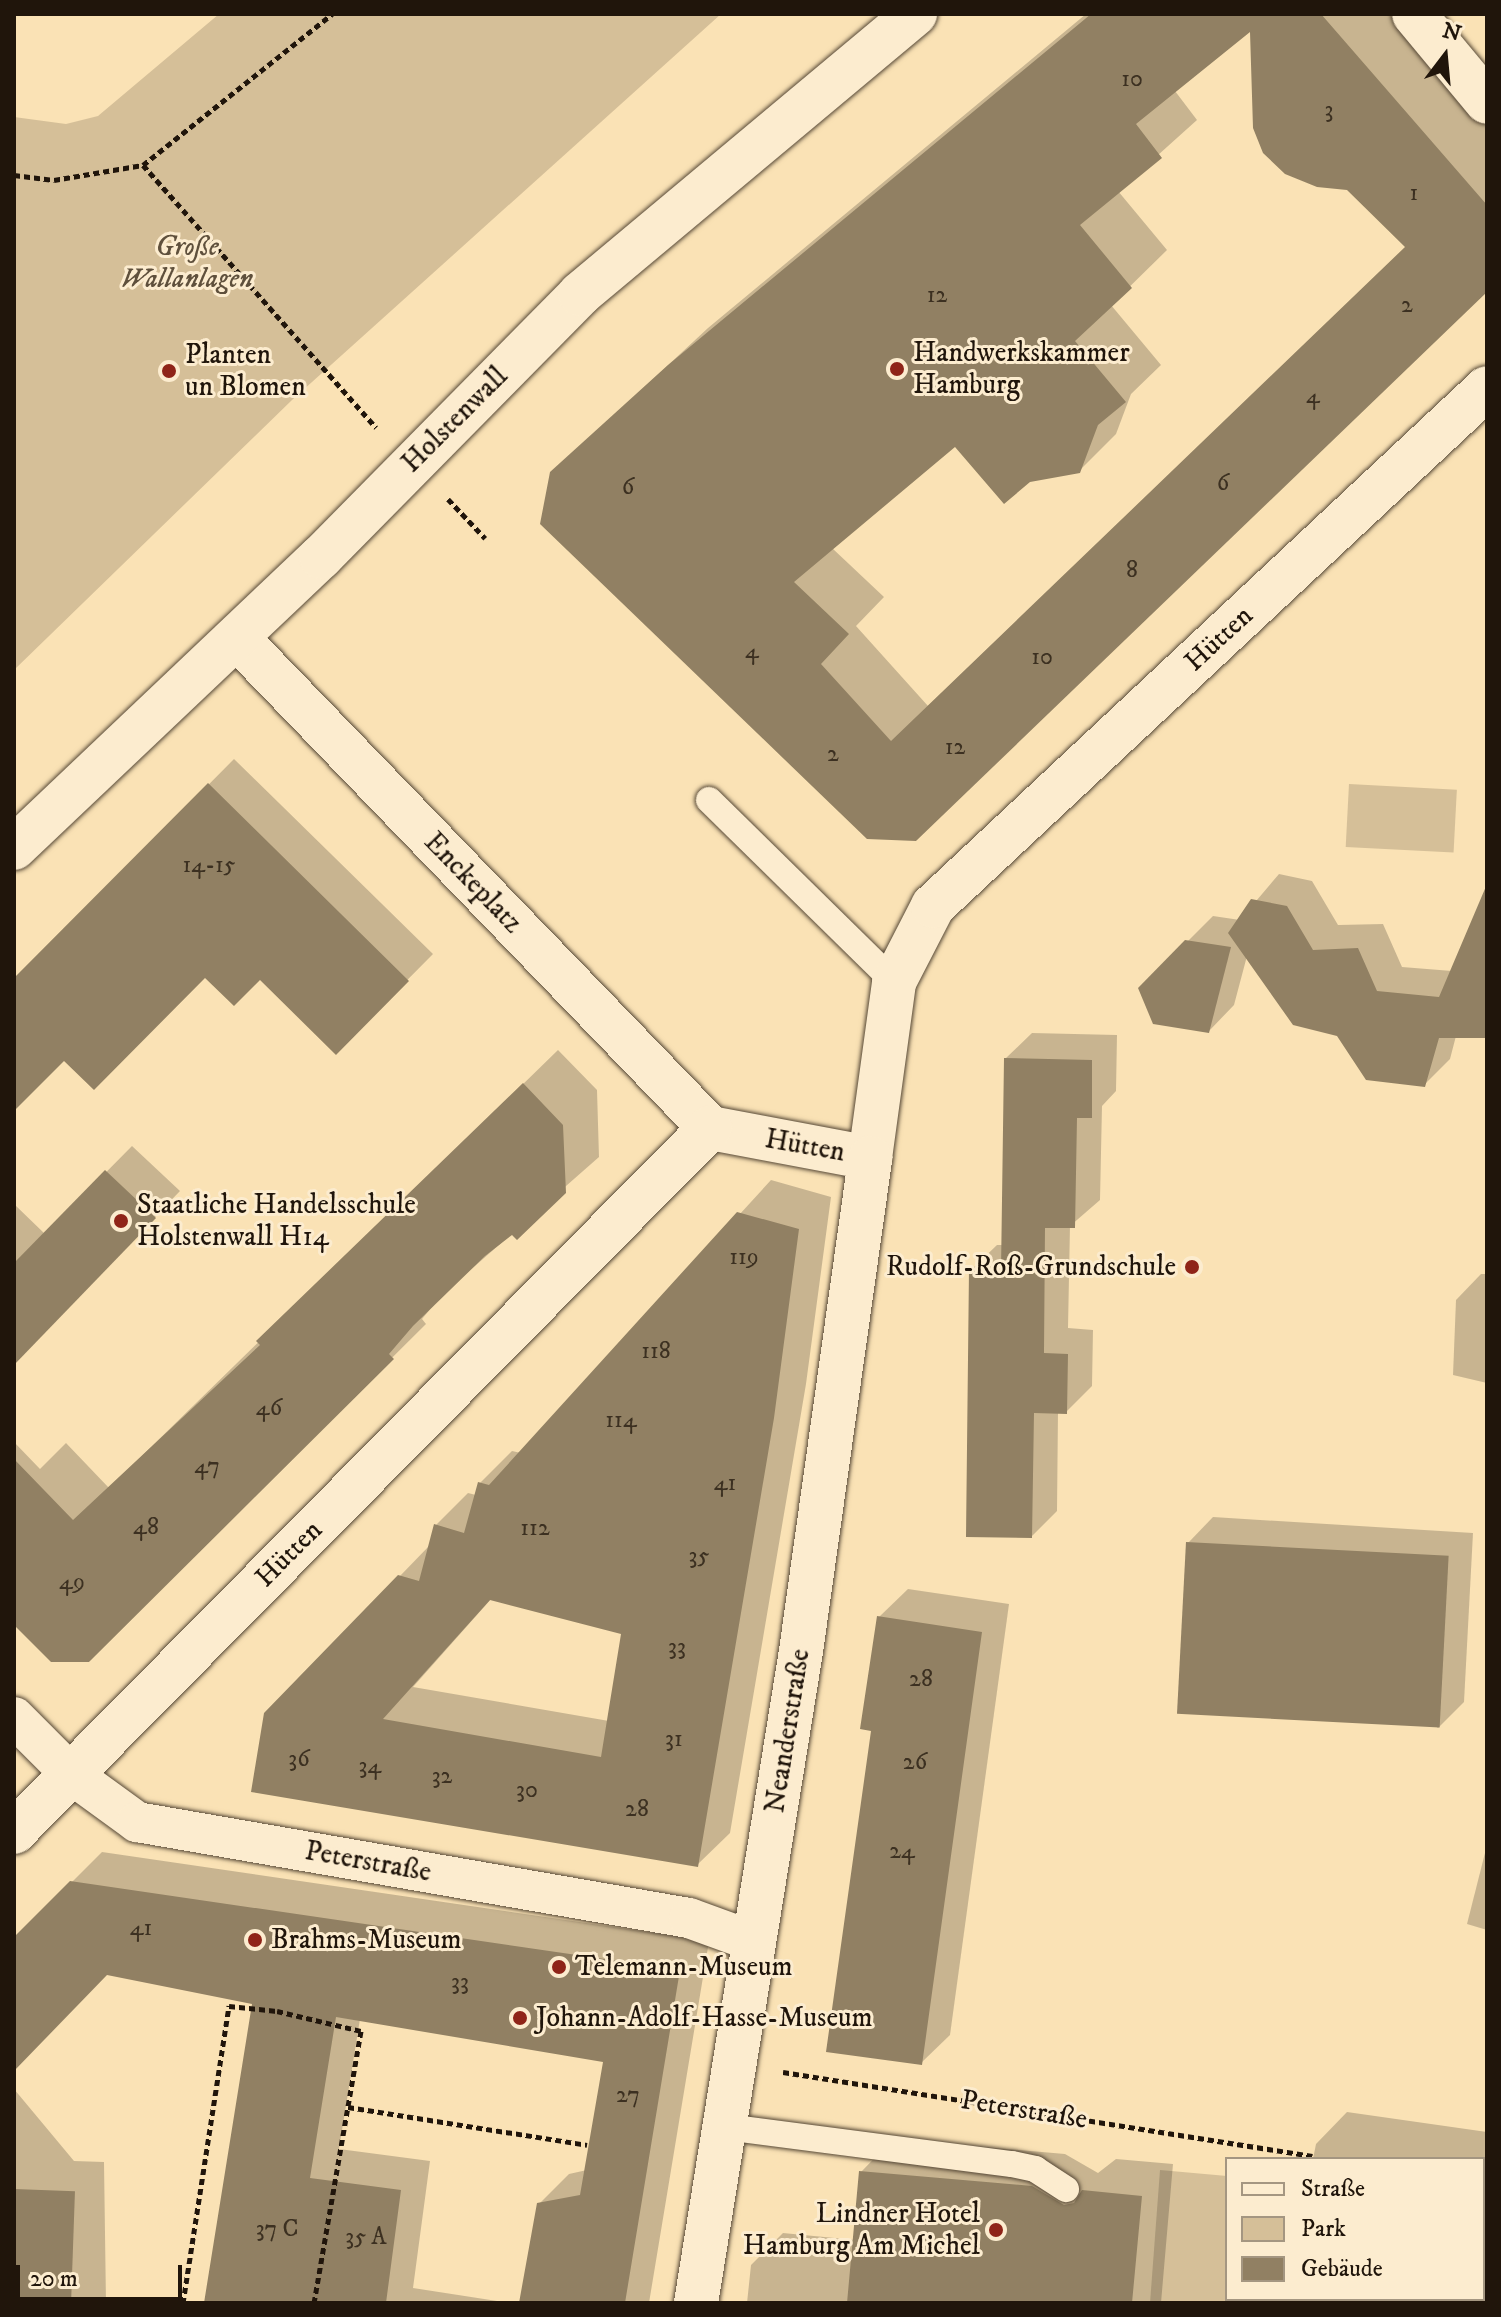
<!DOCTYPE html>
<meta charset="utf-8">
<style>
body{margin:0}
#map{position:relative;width:1501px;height:2317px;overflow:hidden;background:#fae2b5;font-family:"IM FELL DW Pica",serif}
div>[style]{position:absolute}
.green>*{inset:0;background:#d5bf98;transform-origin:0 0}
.shadow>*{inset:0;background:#0003}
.building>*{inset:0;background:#918063;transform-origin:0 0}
.path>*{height:5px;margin-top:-2.5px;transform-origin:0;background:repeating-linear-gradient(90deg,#20150b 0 6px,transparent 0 10px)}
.roads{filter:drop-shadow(0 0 2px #564836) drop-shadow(0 0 2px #564836)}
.service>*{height:26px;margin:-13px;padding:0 13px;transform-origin:13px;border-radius:13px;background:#fceccf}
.pedestrian>*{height:40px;margin:-20px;padding:0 20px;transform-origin:20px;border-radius:20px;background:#fceccf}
.minor>*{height:44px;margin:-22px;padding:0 22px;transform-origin:22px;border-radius:22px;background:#fceccf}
.secondary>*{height:44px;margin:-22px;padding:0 22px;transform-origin:22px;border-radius:22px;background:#fceccf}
.dots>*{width:22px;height:22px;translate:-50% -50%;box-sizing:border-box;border:4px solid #fceccf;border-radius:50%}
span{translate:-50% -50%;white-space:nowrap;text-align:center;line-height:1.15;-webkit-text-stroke:6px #fceccf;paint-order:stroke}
.number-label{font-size:24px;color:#3c3021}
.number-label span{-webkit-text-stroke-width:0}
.park-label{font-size:28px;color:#5f503c;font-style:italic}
.poi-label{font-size:28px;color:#20150b}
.left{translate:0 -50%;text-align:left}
.right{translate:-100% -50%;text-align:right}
.street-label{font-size:28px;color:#20150b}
.frame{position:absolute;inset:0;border:16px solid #20150b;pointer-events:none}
.legend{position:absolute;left:1225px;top:2157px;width:260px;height:144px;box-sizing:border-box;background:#fceccf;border:2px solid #a49681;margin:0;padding:10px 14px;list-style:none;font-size:24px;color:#20150b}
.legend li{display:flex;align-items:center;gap:16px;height:40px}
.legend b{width:40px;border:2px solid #a49681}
.north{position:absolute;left:1405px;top:16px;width:80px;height:80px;-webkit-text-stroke:6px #fceccf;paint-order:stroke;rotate:16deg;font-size:22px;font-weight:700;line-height:32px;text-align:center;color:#20150b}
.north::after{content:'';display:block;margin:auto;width:28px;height:36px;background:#20150b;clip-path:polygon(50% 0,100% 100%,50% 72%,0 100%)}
.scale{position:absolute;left:16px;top:2265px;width:166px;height:36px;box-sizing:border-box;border:4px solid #20150b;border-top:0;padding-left:10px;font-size:24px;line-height:28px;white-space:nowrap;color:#20150b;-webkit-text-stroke:6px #fceccf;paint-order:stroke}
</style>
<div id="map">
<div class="green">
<i style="clip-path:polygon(219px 14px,721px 14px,292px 400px,14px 670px,14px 117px,66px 124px,98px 116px)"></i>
<i style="left:1349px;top:784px;width:108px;height:63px;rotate:3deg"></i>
<i style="clip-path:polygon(1160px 2170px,1227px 2176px,1228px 2303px,1150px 2303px)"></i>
</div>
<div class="shadow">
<i style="clip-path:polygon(evenodd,1086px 14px,1389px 14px,1487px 127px,1487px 289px,916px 839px,552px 473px,708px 328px,1086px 14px,1252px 28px,1407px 246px,928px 706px,856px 626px,884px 597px,832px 548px,955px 444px,1079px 471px,1116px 434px,1131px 394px,1161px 365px,1111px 305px,1167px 250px,1118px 191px,1197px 120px,1175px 91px,1252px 28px)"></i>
<i style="clip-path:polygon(234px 759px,433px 954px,336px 1052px,260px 977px,205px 975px,64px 1058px,14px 1109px,14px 981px)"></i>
<i style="clip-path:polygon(1279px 874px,1312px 881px,1338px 925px,1383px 924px,1402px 967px,1452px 971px,1487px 927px,1487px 1036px,1456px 1036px,1450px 1059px,1424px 1085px,1339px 1034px,1247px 956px,1234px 1005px,1209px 1031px,1140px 989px,1213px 916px,1240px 920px)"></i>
<i style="clip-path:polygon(1032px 1033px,1117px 1035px,1116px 1091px,1102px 1106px,1100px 1200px,1070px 1226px,1068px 1328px,1093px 1330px,1092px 1386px,1066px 1412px,1058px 1412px,1057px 1511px,1032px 1536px,971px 1270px,997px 1245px,1004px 1245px,1006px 1058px)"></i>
<i style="clip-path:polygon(558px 1050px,597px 1090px,599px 1157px,442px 1295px,422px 1319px,426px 1324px,88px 1660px,14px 1621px,14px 1442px,40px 1469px,66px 1443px,109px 1488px)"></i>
<i style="clip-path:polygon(132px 1146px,180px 1191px,49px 1327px,14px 1344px,14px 1204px,45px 1234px)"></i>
<i style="clip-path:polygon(evenodd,771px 1180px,831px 1197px,806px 1384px,730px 1833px,697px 1865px,253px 1790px,399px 1577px,430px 1545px,436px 1525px,468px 1493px,476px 1495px,480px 1483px,512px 1451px,521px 1453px,771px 1180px,492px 1598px,624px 1632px,609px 1721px,413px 1687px,492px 1598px)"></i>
<i style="clip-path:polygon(1481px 1274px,1487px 1274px,1487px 1383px,1453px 1375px,1456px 1300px)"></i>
<i style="clip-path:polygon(1213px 1517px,1473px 1533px,1464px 1702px,1438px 1728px,1188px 1543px)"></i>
<i style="clip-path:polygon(908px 1589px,1009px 1604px,950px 2035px,921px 2063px,873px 1729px,879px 1617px)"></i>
<i style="clip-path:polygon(1487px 1845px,1487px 1930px,1467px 1924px)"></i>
<i style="clip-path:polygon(102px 1852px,709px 1941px,649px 2303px,521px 2303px,539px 2204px,569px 2174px,587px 2170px,605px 2060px,360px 2019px,339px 2149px,430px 2161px,413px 2288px,510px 2303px,206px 2303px,254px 2002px,107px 1973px,14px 2069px,14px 1940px)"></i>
<i style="clip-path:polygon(14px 2089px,74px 2161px,104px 2162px,106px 2303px,14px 2303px)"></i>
<i style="clip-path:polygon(1347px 2112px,1487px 2132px,1487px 2303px,1430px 2303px,1483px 2299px,1483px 2159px,1313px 2159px,1316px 2144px)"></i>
<i style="clip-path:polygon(893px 2139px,1065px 2154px,1098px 2173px,1116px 2159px,1173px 2164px,1161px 2303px,747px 2303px,751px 2265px,783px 2233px,855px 2240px,861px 2172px)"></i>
</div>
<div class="building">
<i style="clip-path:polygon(evenodd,1091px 14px,1321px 14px,1487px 205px,1487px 292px,916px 841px,867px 839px,540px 524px,550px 472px,668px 365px,1091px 14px,1250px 32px,1253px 128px,1263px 153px,1285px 174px,1317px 187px,1347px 190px,1405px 247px,891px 741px,821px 664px,849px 634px,794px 582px,955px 447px,1004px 504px,1030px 482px,1080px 473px,1098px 425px,1126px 402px,1075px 341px,1132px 288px,1080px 225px,1162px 158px,1136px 124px,1250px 32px)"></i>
<i style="clip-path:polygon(208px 783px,409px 981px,336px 1055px,260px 980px,234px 1006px,205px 978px,94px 1090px,64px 1061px,14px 1111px,14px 978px)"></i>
<i style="clip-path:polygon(1487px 884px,1487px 1038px,1439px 1038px,1425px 1087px,1366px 1080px,1337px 1036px,1293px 1025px,1228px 933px,1251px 899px,1287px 906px,1313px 950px,1358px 948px,1377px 991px,1439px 997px)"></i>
<i style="clip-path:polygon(1185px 940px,1231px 947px,1209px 1033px,1153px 1024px,1138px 988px)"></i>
<i style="clip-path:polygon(1004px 1058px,1092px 1060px,1092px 1118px,1077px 1118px,1075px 1228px,1045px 1228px,1044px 1353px,1068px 1354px,1067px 1414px,1034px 1413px,1032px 1538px,966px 1537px,969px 1269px,1001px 1270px)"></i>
<i style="clip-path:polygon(523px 1083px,563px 1125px,566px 1193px,517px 1240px,512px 1235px,485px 1256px,413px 1326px,389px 1354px,394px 1359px,89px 1662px,51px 1662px,14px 1625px,14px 1459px,73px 1520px,260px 1345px,256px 1341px)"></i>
<i style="clip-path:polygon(105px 1170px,156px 1218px,14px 1365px,14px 1263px)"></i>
<i style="clip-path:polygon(evenodd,737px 1212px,799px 1229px,774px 1418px,698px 1867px,251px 1792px,264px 1713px,398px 1575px,419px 1581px,434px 1524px,464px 1533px,478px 1482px,489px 1485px,737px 1212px,490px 1600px,621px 1634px,601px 1757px,383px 1719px,490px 1600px)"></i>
<i style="left:1186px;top:1542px;width:263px;height:172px;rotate:3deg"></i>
<i style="clip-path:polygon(877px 1616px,982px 1632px,922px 2065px,826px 2052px,871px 1731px,860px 1729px)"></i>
<i style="clip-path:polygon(70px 1881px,680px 1970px,625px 2303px,519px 2303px,537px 2203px,580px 2195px,603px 2062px,336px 2017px,310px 2178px,401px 2190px,386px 2303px,204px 2303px,252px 2004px,107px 1975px,14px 2071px,14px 1937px)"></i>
<i style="clip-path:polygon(859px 2171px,1032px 2186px,1064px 2205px,1074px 2203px,1082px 2190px,1142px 2196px,1132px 2303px,847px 2303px)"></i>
<i style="left:14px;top:2189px;width:61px;height:114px;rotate:2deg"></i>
</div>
<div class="path">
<i style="left:143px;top:165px;width:351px;rotate:48.4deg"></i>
<i style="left:14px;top:175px;width:40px;rotate:7.1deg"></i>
<i style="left:54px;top:180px;width:90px;rotate:-9.6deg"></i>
<i style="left:143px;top:165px;width:242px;rotate:-38.6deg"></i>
<i style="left:448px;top:499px;width:54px;rotate:46.5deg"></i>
<i style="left:783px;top:2072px;width:536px;rotate:9.02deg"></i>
<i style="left:348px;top:2107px;width:242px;rotate:9deg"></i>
<i style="left:183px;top:2303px;width:301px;rotate:-81.2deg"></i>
<i style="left:229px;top:2006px;width:48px;rotate:5.9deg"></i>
<i style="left:277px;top:2011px;width:86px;rotate:13.4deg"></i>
<i style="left:361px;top:2031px;width:276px;rotate:99.8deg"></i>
</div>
<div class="roads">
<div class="service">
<i style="left:709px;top:800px;width:260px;rotate:44.5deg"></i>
<i style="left:726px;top:2127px;width:288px;rotate:7.4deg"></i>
<i style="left:1012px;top:2164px;width:24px;rotate:12deg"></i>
<i style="left:1035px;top:2169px;width:37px;rotate:33deg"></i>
</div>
<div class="pedestrian">
<i style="left:14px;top:1717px;width:81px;rotate:45deg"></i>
<i style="left:71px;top:1774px;width:82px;rotate:36deg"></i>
<i style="left:137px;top:1822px;width:560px;rotate:9.87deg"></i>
<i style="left:689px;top:1918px;width:70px;rotate:20deg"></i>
</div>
<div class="minor">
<i style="left:1414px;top:14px;width:114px;rotate:50.3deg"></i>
<i style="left:237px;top:638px;width:681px;rotate:46.01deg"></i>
<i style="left:710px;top:1128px;width:163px;rotate:10.6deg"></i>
<i style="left:870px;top:1158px;width:178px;rotate:-82.2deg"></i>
<i style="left:894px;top:982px;width:85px;rotate:-62.8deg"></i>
<i style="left:933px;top:906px;width:758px;rotate:-43.08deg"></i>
<i style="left:14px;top:1832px;width:990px;rotate:-45.33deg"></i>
<i style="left:696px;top:2303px;width:660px;rotate:-80.85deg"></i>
<i style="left:801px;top:1651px;width:498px;rotate:-82deg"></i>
</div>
<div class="secondary">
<i style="left:14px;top:848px;width:423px;rotate:-43.5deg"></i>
<i style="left:321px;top:557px;width:369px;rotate:-45.4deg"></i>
<i style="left:580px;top:294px;width:437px;rotate:-39.9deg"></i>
</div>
</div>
<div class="dots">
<i style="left:897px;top:369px;background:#8f2418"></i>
<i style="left:169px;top:371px;background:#8f2418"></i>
<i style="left:121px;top:1221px;background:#8f2418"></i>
<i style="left:1192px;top:1267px;background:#8f2418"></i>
<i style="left:255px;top:1940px;background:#8f2418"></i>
<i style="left:559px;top:1967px;background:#8f2418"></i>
<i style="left:520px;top:2018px;background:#8f2418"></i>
<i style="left:996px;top:2230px;background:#8f2418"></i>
</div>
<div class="number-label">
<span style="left:1132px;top:80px">10</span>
<span style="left:1329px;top:111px">3</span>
<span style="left:1414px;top:194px">1</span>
<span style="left:937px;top:296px">12</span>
<span style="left:1407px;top:306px">2</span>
<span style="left:1313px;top:397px">4</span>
<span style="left:1223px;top:484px">6</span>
<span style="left:628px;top:488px">6</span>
<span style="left:1132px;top:571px">8</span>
<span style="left:752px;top:652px">4</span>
<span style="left:1042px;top:658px">10</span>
<span style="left:955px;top:748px">12</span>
<span style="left:833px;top:755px">2</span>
<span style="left:209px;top:866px">14-15</span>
<span style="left:744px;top:1258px">119</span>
<span style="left:656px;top:1352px">118</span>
<span style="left:269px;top:1409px">46</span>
<span style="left:621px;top:1421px">114</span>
<span style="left:207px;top:1467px">47</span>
<span style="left:725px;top:1484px">41</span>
<span style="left:146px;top:1528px">48</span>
<span style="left:535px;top:1529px">112</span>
<span style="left:699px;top:1557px">35</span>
<span style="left:72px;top:1583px">49</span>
<span style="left:677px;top:1648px">33</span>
<span style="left:921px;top:1680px">28</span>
<span style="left:674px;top:1740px">31</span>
<span style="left:299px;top:1760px">36</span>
<span style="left:915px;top:1763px">26</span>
<span style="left:370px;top:1767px">34</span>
<span style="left:442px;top:1777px">32</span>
<span style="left:527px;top:1791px">30</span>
<span style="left:637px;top:1810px">28</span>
<span style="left:902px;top:1852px">24</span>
<span style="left:141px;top:1929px">41</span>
<span style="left:460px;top:1983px">33</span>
<span style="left:628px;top:2096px">27</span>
<span style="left:277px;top:2230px">37 C</span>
<span style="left:366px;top:2238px">35 A</span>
</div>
<div class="park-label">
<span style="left:187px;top:263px">Große<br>Wallanlagen</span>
</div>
<div class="poi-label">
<span class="left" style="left:913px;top:369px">Handwerkskammer<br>Hamburg</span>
<span class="left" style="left:185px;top:371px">Planten<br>un Blomen</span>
<span class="left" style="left:137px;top:1221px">Staatliche Handelsschule<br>Holstenwall H14</span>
<span class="right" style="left:1176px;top:1267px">Rudolf-Roß-Grundschule</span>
<span class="left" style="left:271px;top:1940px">Brahms-Museum</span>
<span class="left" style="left:575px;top:1967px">Telemann-Museum</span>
<span class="left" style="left:536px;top:2018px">Johann-Adolf-Hasse-Museum</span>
<span class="right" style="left:980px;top:2230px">Lindner Hotel<br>Hamburg Am Michel</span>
</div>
<div class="street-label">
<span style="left:455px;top:420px;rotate:-45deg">Holstenwall</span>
<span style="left:1219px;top:639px;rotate:-43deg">Hütten</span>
<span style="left:473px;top:883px;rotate:46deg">Enckeplatz</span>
<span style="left:805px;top:1146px;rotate:10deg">Hütten</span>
<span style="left:289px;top:1554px;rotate:-45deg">Hütten</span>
<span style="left:788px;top:1731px;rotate:-81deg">Neanderstraße</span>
<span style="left:368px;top:1862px;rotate:10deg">Peterstraße</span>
<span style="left:1024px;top:2110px;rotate:9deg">Peterstraße</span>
</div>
<div class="frame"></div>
<ul class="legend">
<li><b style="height:10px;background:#fceccf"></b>Straße</li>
<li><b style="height:22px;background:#d5bf98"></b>Park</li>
<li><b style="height:22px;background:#918063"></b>Gebäude</li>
</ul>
<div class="north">N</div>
<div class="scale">20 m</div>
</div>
